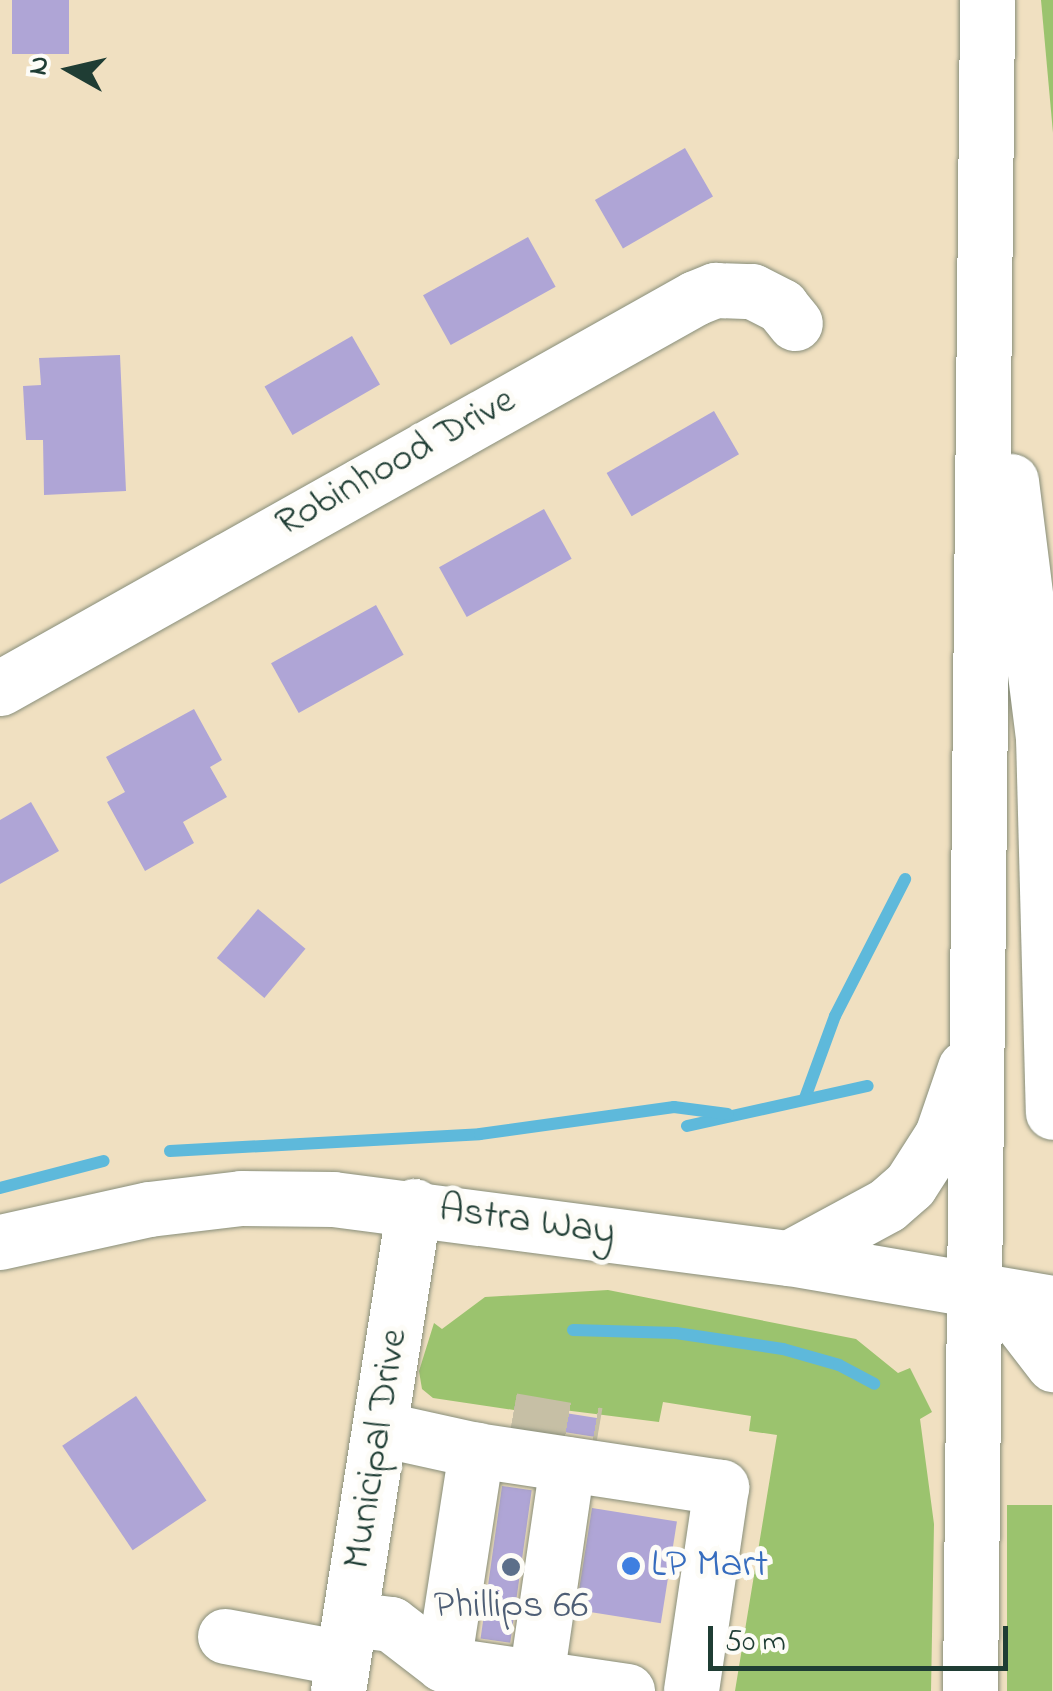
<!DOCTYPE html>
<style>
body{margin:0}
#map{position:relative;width:1053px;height:1691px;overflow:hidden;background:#f0e0c1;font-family:"Indie Flower",sans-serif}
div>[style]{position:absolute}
.green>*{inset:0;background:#9bc36e;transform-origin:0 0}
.stream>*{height:12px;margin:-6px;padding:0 6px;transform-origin:6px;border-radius:6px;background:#5eb9db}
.building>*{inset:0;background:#afa5d6;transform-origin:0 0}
.minor-tunnel>*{height:55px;margin-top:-27.5px;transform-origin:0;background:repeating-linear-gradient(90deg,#c6bfa5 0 55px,transparent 0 83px)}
.roads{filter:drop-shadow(0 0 2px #888e7a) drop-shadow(0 0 2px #888e7a)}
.minor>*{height:55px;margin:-27.5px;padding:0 27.5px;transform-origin:27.5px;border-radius:27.5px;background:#fff}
.highway>*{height:55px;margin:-27.5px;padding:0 27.5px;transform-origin:27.5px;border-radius:27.5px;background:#fff}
.dots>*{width:28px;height:28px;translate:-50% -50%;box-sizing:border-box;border:5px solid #fdfcf7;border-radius:50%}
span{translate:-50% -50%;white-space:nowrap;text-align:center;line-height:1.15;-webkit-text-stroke:10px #fdfcf7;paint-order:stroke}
.street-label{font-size:40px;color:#1f3d34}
.shop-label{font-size:40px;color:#366cbe}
.left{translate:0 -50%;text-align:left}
.service-label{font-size:40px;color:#4e5e75}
.north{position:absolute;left:20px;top:20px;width:100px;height:100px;-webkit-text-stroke:8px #fdfcf7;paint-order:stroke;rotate:278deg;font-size:28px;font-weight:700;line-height:40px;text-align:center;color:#1f3d34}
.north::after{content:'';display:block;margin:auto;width:35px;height:45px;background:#1f3d34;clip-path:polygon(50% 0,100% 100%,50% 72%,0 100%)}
.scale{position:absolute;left:708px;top:1626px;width:300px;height:45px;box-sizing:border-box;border:5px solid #1f3d34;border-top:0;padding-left:12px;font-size:30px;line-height:35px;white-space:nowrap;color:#1f3d34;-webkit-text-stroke:8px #fdfcf7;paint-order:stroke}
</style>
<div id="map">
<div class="green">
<i style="clip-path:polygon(1041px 0,1053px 0,1053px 133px)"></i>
<i style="clip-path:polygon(608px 1290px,856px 1339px,898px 1373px,910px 1368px,932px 1412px,920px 1419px,934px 1524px,931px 1691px,735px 1691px,777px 1435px,749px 1431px,751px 1416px,663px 1402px,659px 1422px,516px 1404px,514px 1410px,433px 1398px,422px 1389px,419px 1371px,434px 1323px,442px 1329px,485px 1297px)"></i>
<i style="left:1007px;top:1505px;width:45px;height:186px"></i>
</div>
<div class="stream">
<i style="left:805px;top:1098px;width:87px;rotate:-69.9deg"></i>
<i style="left:835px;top:1016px;width:154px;rotate:-62.9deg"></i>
<i style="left:687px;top:1126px;width:185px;rotate:-12.5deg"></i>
<i style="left:170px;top:1151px;width:310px;rotate:-3.1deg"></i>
<i style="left:480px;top:1134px;width:196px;rotate:-7.9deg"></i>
<i style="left:674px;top:1107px;width:54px;rotate:7.4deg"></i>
<i style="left:0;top:1188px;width:107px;rotate:-14.6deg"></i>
<i style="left:573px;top:1330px;width:103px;rotate:1.7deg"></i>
<i style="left:676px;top:1333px;width:108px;rotate:8.5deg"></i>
<i style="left:783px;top:1349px;width:58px;rotate:15.9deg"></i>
<i style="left:839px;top:1365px;width:40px;rotate:28deg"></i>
</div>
<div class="building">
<i style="left:12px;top:0;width:57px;height:54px"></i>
<i style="left:685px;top:148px;width:56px;height:104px;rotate:60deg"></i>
<i style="left:528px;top:237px;width:57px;height:120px;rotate:61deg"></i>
<i style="left:352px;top:336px;width:56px;height:101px;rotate:60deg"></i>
<i style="clip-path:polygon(120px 355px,126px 491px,44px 495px,43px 440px,26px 440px,23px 386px,41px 385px,39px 358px)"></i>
<i style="left:714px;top:411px;width:50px;height:124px;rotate:60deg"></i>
<i style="left:544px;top:509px;width:57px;height:120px;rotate:61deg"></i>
<i style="left:376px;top:605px;width:57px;height:120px;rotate:61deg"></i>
<i style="clip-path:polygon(194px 709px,222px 760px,210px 767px,227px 797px,183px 822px,194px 843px,145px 871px,107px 802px,125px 792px,106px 757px)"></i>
<i style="clip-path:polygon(31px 802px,59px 851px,0 884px,0 820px)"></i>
<i style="left:258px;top:909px;width:62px;height:64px;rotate:40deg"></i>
<i style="left:136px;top:1396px;width:126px;height:89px;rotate:56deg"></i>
<i style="left:515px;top:1405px;width:86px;height:19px;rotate:9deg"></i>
<i style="left:502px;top:1486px;width:30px;height:154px;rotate:8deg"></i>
<i style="left:592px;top:1508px;width:86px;height:103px;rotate:9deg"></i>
</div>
<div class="minor-tunnel">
<i style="left:512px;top:1420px;width:87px;rotate:9.9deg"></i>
</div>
<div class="roads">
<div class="minor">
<i style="left:0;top:688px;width:797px;rotate:-29.3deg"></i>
<i style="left:695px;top:298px;width:22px;rotate:-22deg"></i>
<i style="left:715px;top:290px;width:37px;rotate:2deg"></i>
<i style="left:752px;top:291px;width:33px;rotate:27deg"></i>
<i style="left:781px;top:306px;width:22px;rotate:51deg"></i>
<i style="left:0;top:1242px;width:153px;rotate:-12.5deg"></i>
<i style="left:149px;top:1209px;width:93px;rotate:-6.8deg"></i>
<i style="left:241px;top:1198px;width:92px;rotate:0.6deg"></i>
<i style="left:333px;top:1199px;width:460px;rotate:7.4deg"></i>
<i style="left:789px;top:1258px;width:268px;rotate:9.7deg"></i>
<i style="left:381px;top:1429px;width:97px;rotate:12.5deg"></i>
<i style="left:351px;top:1619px;width:40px;rotate:7.1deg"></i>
<i style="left:391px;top:1624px;width:66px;rotate:37.6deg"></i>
<i style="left:443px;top:1664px;width:186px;rotate:8.3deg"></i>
<i style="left:225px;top:1636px;width:119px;rotate:10.6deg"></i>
<i style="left:443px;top:1664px;width:217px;rotate:-81.2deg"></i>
<i style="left:476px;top:1450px;width:248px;rotate:8.6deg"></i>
<i style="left:721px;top:1487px;width:206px;rotate:98.4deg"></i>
<i style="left:536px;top:1677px;width:215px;rotate:-81.7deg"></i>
<i style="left:338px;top:1691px;width:491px;rotate:-81.1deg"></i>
</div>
<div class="highway">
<i style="left:1011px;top:481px;width:258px;rotate:82.9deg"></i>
<i style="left:1043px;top:737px;width:375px;rotate:88.5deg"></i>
<i style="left:789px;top:1258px;width:111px;rotate:-28.4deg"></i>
<i style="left:887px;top:1205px;width:30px;rotate:-41deg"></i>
<i style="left:910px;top:1185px;width:59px;rotate:-57.4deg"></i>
<i style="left:942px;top:1135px;width:71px;rotate:-71.1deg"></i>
<i style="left:978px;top:1289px;width:42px;rotate:33.3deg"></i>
<i style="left:1013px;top:1312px;width:66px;rotate:52.4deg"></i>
<i style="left:970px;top:1691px;width:1691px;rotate:-89.42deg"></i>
</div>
</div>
<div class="dots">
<i style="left:631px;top:1566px;background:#3f7fe0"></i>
<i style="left:511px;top:1567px;background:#5c6f8a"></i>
</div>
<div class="street-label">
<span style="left:396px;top:463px;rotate:-29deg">Robinhood Drive</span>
<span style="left:527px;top:1222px;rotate:8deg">Astra Way</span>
<span style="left:377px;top:1449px;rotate:-81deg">Municipal Drive</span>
</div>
<div class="shop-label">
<span class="left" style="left:651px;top:1566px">LP Mart</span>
</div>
<div class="service-label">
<span style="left:511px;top:1607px">Phillips 66</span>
</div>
<div class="north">N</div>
<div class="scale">50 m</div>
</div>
